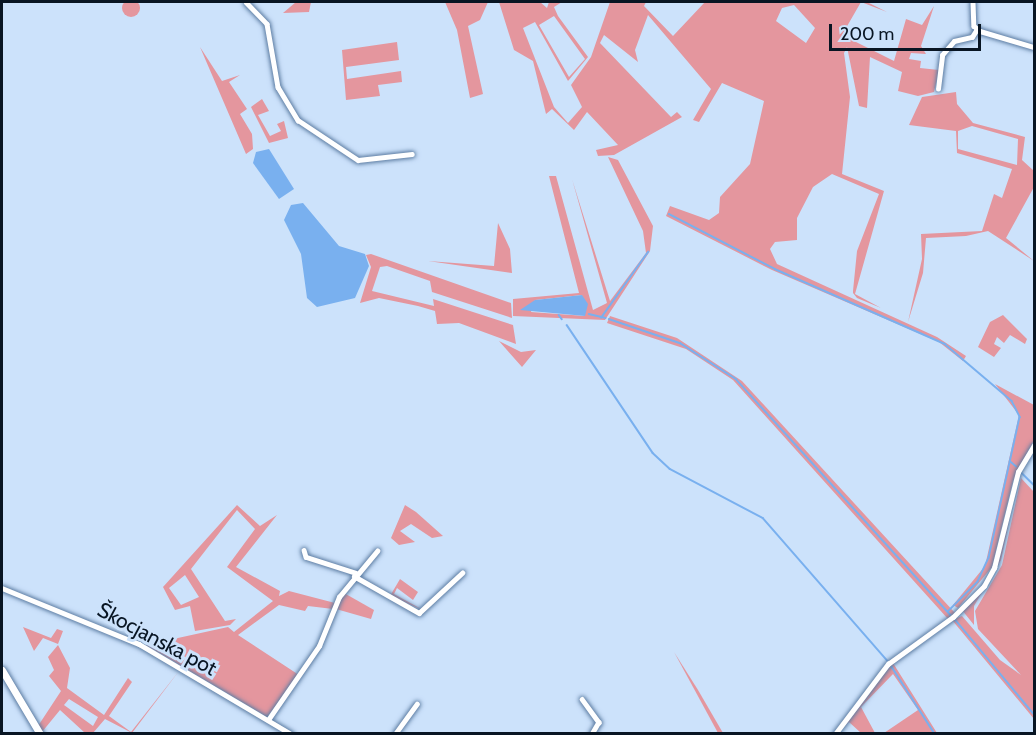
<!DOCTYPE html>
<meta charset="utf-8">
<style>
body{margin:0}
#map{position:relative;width:1036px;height:735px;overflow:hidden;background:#cce2fb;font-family:Cabin,sans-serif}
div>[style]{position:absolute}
.green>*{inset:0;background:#e4969e}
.round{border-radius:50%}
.water>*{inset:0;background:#79b0ef}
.stream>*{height:1.5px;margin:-0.75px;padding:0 0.75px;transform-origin:0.75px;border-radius:0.75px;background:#79b0ef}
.roads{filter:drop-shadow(0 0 2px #5d7da3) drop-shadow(0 0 2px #5d7da3)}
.street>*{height:4.5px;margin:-2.25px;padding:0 2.25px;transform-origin:2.25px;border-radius:2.25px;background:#fff}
.secondary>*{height:7px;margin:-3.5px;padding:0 3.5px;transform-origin:3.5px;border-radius:3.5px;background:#fff}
span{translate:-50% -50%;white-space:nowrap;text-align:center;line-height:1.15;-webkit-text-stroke:6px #cce2fb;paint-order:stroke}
.street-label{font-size:21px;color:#081523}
.frame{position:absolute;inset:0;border:3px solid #081523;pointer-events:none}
.scale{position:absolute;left:829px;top:24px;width:152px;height:27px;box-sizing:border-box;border:3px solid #081523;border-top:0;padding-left:8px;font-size:18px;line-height:21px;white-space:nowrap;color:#081523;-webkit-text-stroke:4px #cce2fb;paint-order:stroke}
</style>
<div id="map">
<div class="green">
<i class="round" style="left:122px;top:-1px;width:18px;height:18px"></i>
<i style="clip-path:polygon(296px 2px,311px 2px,309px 12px,283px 13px)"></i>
<i style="clip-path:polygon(445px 2px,488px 2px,480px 20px,468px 26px,483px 94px,470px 98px,457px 30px)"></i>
<i style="clip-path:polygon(evenodd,499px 2px,540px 2px,547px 8px,549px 2px,562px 2px,554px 7px,558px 16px,588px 57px,568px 81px,535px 22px,523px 28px,554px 107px,568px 123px,582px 107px,571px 85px,591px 57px,610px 2px,646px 2px,644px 6px,673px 36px,705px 2px,867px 2px,887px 12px,861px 2px,842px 35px,894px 61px,906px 19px,922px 25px,934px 6px,921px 46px,926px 54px,911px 53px,909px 59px,921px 61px,920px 68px,939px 70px,934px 92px,918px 96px,898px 91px,902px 72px,870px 57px,867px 108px,859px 106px,847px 47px,844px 53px,850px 97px,842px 174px,884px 191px,855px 294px,881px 308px,857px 298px,853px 293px,853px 291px,857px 251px,879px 194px,832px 174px,813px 187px,797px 218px,797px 240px,775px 242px,770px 249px,777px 264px,937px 337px,966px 356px,963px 361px,939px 342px,772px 270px,666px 216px,670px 206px,709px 220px,719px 213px,720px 197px,750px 164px,764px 101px,722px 83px,699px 122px,693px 120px,711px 89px,648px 15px,635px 50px,638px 62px,604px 35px,600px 43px,671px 117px,677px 112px,682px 117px,614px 155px,598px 156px,596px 150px,618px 145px,587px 112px,574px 130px,552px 109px,546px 114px,533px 61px,514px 50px,499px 2px,794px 5px,815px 28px,806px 43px,776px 21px,782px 8px,794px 5px,499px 2px,554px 16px,585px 59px,569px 77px,539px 25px,554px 16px)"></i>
<i style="clip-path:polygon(397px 42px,399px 60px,346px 67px,347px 79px,401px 71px,402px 82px,378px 85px,380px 96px,346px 100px,342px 50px)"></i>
<i style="clip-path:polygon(200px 47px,222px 81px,240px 75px,229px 82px,247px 109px,240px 114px,252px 134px,253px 149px,246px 154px)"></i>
<i style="clip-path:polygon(evenodd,956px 92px,957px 104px,973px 123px,1025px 137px,1022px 160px,1034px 171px,1034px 187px,1006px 238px,1034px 261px,988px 231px,966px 236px,926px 238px,923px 273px,908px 322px,922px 259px,921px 234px,982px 231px,994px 194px,1002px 198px,1012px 169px,957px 153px,956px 131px,909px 125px,922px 97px,956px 92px,972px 126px,1018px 139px,1017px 165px,958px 149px,958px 131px,972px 126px)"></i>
<i style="clip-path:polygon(262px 99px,269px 111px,258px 115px,270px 136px,281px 131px,277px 124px,284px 121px,288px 138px,269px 143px,251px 107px)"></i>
<i style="clip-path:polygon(evenodd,608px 157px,618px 160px,653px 226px,650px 251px,605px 320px,513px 316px,513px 299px,579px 293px,549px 176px,556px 176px,593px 310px,607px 303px,572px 179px,610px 301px,646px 253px,643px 231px,608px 157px,582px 295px,585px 316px,531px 312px,535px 300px,582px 295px)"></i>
<i style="clip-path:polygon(498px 223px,510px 249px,512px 273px,428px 261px,494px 266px)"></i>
<i style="clip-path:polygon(371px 254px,511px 303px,512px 318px,432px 292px,430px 281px,387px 266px,380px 267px,372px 291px,434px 306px,433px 299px,513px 325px,516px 344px,459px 323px,437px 324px,435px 311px,418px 306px,379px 298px,360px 303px,371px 267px,366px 255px)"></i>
<i style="clip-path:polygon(1003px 315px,1027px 339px,1025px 344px,1010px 335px,1004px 343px,997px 337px,994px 344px,1001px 348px,994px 357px,978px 347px,990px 322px)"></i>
<i style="clip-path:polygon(610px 316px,677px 338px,742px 381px,955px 613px,948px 619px,733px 380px,686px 349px,607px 323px)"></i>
<i style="clip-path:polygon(499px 341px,521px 352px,536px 350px,522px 367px)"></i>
<i style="clip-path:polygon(995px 384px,1034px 405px,1034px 440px,1013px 481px,992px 567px,958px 608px,953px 605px,985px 566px,1019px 415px)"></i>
<i style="clip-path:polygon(1019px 473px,1001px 560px,974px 606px,974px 625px,962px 610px,995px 570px)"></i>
<i style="clip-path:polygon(1021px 478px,1034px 492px,1034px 719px,952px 620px,962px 616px,1000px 660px,1021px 675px,978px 629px,975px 611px,1002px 565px)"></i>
<i style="clip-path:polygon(evenodd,237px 505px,260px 526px,277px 515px,236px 567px,280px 591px,279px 596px,289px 591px,335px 603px,333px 609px,308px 606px,305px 611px,279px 605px,238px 635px,299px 675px,267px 717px,146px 645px,228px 627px,234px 632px,273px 601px,227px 567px,255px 529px,237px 510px,191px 569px,225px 621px,236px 619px,230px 625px,195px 631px,190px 606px,175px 610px,163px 587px,237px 505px,185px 575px,199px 597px,181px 605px,169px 588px,185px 575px)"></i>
<i style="clip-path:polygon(405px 505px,416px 512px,443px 536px,432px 538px,411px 524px,400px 531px,415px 542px,399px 545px,391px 538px)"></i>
<i style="clip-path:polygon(400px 579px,418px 592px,413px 600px,397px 588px,394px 594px,423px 610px,390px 596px)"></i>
<i style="clip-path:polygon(344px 593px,374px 610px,371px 619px,336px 609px)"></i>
<i style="clip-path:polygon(23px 627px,51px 638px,57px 629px,63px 631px,58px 644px,43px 638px,34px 651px)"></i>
<i style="clip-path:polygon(evenodd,58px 645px,70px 668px,67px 688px,104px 715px,128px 678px,132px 682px,109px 716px,131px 732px,179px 671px,132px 733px,105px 719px,93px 733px,85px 733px,60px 710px,42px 732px,38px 726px,61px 691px,49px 676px,54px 670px,48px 657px,58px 645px,69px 699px,98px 717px,93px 726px,64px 705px,69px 699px)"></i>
<i style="clip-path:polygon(674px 652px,698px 690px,723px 733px,718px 733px)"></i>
<i style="clip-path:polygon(893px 663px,937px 733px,884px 733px,918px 710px,893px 674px,861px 707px,875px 733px,861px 733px,849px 722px,837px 733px)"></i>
</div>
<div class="water">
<i style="clip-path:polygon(269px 149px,294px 189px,279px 199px,253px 163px,256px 152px)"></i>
<i style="clip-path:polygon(303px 203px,339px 246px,365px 254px,369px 266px,355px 298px,317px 307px,307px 298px,301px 254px,284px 220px,291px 205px)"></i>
<i style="clip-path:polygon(582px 295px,588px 304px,585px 316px,520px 310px,535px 300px)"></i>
</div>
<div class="stream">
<i style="left:669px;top:214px;width:119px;rotate:27.4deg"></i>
<i style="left:775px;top:269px;width:186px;rotate:23.8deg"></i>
<i style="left:945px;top:344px;width:88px;rotate:40.4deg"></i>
<i style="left:1012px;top:401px;width:18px;rotate:63deg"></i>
<i style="left:1020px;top:417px;width:144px;rotate:102.4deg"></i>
<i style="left:989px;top:558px;width:26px;rotate:115deg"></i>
<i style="left:978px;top:582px;width:42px;rotate:135deg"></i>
<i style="left:589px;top:314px;width:17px;rotate:13deg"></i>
<i style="left:559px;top:315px;width:5px;rotate:53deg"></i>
<i style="left:601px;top:318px;width:81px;rotate:-54.5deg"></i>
<i style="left:609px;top:319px;width:75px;rotate:18.7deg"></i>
<i style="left:680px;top:343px;width:67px;rotate:32.7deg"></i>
<i style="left:736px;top:379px;width:319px;rotate:47.7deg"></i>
<i style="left:567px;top:325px;width:154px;rotate:56.1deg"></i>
<i style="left:653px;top:453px;width:23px;rotate:43deg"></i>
<i style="left:670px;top:469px;width:105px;rotate:27.8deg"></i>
<i style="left:763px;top:518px;width:189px;rotate:48.9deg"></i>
<i style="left:1010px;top:461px;width:8px;rotate:40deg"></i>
<i style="left:1022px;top:473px;width:17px;rotate:45deg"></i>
<i style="left:954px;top:618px;width:125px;rotate:50.2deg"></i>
<i style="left:892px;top:667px;width:80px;rotate:57.3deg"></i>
</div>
<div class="roads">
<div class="street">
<i style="left:246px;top:2px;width:30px;rotate:46deg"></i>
<i style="left:267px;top:24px;width:64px;rotate:80.1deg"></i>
<i style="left:278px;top:87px;width:39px;rotate:59deg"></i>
<i style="left:298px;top:120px;width:72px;rotate:33.7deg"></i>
<i style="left:358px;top:160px;width:54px;rotate:-6.3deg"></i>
<i style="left:973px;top:2px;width:24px;rotate:88deg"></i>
<i style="left:974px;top:26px;width:8px;rotate:40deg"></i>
<i style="left:980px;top:31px;width:56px;rotate:16.5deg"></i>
<i style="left:938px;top:89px;width:34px;rotate:-83deg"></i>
<i style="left:942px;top:55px;width:18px;rotate:-49deg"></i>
<i style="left:954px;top:41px;width:18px;rotate:-13deg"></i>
<i style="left:972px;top:37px;width:9px;rotate:-58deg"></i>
<i style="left:304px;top:550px;width:7px;rotate:74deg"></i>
<i style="left:306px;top:557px;width:52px;rotate:17.7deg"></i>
<i style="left:354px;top:576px;width:75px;rotate:29.6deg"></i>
<i style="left:419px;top:613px;width:59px;rotate:-42.9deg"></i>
<i style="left:2px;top:588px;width:148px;rotate:22.2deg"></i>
<i style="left:139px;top:644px;width:177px;rotate:30.6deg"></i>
<i style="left:582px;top:699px;width:29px;rotate:54deg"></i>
<i style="left:599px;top:722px;width:14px;rotate:120deg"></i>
<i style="left:268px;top:720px;width:90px;rotate:-55.4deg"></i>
<i style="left:319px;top:646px;width:53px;rotate:-67.8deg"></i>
<i style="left:339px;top:597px;width:60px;rotate:-50.4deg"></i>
<i style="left:395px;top:734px;width:37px;rotate:-54deg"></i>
<i style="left:835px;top:734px;width:88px;rotate:-52.9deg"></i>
<i style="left:888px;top:664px;width:80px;rotate:-35.9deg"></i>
<i style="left:953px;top:617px;width:44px;rotate:-45deg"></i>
<i style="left:984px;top:586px;width:21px;rotate:-61deg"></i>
<i style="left:994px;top:568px;width:99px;rotate:-76deg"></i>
<i style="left:1018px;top:472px;width:31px;rotate:-59deg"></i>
</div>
<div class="secondary">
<i style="left:2px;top:670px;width:74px;rotate:59.3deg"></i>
</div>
</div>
<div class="street-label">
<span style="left:157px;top:639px;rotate:28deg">Škocjanska pot</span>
</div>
<div class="frame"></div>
<div class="scale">200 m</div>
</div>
